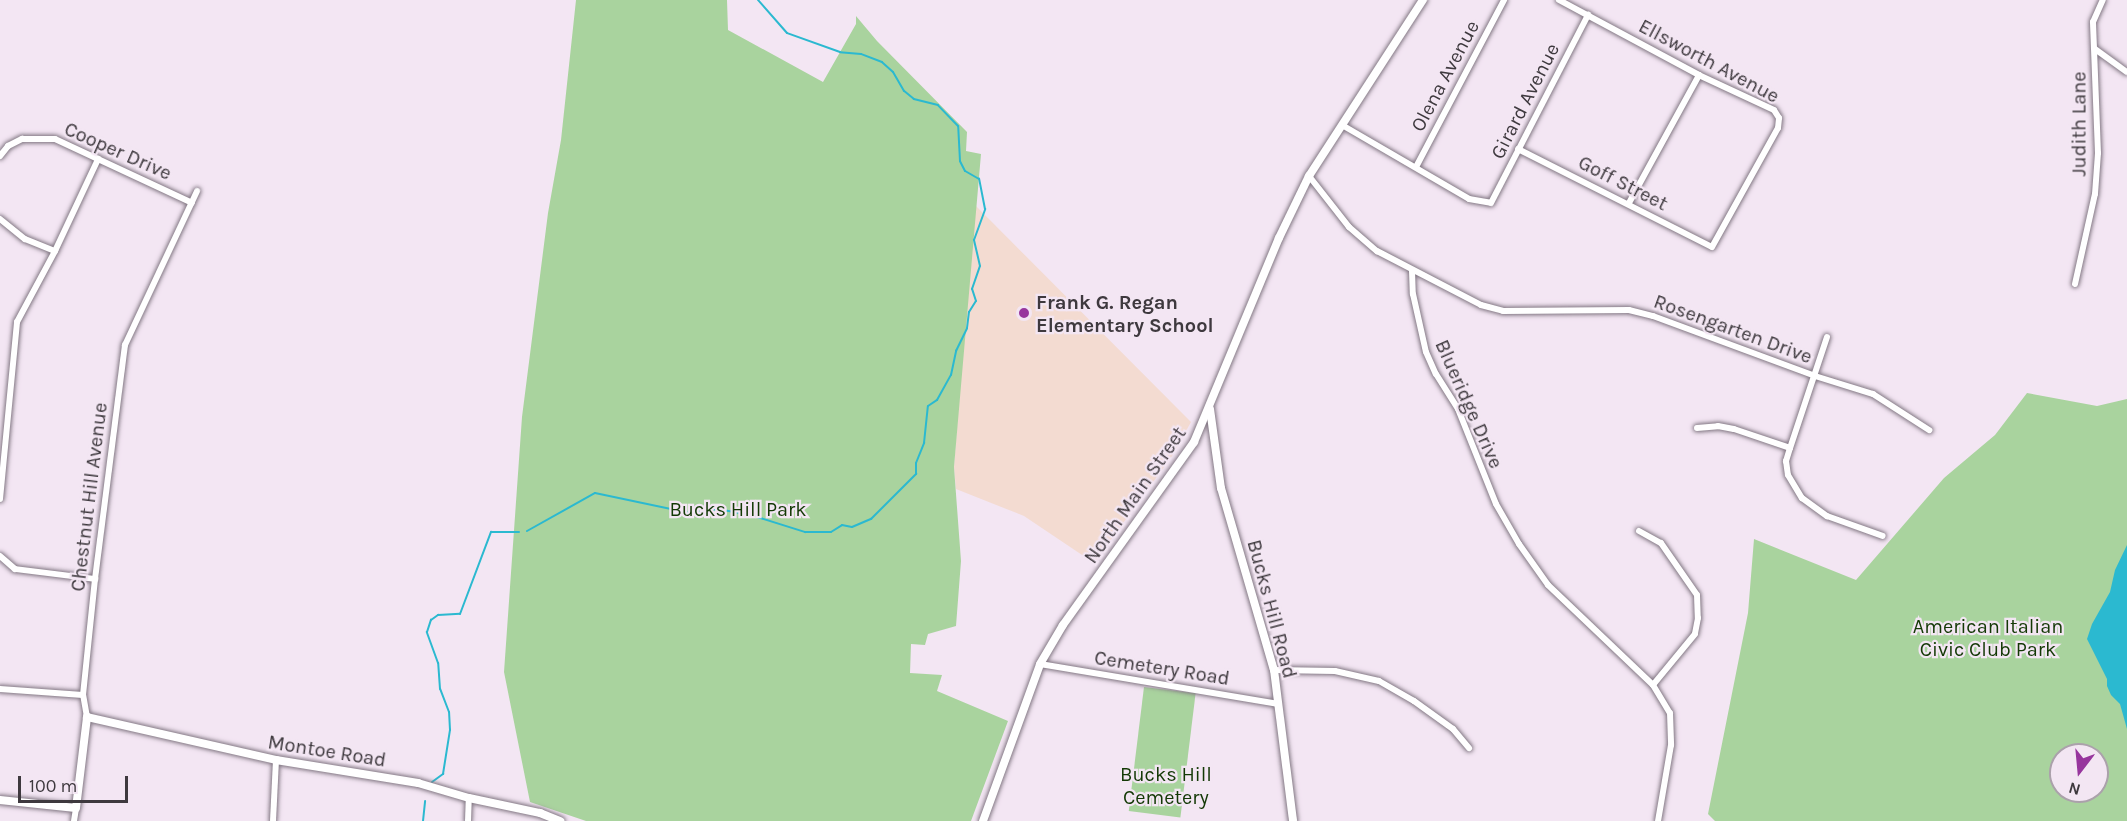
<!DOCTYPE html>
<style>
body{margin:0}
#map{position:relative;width:2127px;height:821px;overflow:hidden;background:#f3e6f3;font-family:Karla,sans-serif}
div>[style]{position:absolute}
.education>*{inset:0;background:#f3dbd1}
.green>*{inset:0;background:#a9d39e;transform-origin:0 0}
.water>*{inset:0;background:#2bb9d0}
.stream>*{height:2px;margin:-1px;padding:0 1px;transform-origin:1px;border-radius:1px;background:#2bb9d0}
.roads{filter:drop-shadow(0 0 2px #837884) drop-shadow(0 0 2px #837884)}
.street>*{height:6px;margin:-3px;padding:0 3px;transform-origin:3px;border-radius:3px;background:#fff}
.secondary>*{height:8px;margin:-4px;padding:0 4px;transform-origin:4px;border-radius:4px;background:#fff}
.dots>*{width:16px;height:16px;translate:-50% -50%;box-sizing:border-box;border:3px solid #f3e6f3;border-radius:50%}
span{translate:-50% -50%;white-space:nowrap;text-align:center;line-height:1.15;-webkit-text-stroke:4.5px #f3e6f3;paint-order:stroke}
.street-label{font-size:20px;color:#3e393e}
.poi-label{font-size:20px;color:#3e393e;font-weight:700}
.left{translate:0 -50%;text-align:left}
.park-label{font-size:20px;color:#133905}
.north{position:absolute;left:2049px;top:743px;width:60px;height:60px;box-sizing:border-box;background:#f3e6f3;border:2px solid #aba1ab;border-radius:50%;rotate:196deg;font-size:16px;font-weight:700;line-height:24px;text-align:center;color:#3e393e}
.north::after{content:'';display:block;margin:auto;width:21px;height:27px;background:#97359d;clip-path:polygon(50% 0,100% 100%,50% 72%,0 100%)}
.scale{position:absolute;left:18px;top:776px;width:110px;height:27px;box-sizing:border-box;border:3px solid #3e393e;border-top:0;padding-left:8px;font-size:18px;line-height:21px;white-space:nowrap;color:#3e393e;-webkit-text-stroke:4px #f3e6f3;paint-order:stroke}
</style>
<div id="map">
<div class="education">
<i style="clip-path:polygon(974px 204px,1191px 422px,1172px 456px,1094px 563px,1024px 516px,956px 489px,954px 467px)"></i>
</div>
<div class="green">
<i style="clip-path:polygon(576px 0,727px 0,728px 30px,823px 82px,856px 24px,856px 16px,877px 41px,967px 132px,966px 151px,981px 154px,954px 467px,961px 561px,956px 626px,928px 634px,925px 645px,911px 644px,910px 673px,942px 675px,937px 691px,1008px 721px,971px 821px,586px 821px,530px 802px,504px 672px,522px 417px,548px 213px,561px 140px)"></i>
<i style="clip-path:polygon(evenodd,2027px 393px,2097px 406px,2127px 399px,2127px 821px,1715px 821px,1708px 814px,1748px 613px,1754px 539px,1856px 580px,1944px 478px,1995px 435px,2027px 393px,2061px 755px,2097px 755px,2097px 791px,2061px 791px,2061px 755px)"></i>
<i style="left:1144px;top:687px;width:52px;height:125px;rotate:7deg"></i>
</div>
<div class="water">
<i style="clip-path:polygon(2127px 545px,2127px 729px,2120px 704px,2111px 695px,2107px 686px,2107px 679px,2087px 639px,2092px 624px,2110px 592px,2115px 570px)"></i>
</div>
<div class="stream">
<i style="left:527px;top:531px;width:78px;rotate:-29.2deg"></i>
<i style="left:595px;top:493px;width:97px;rotate:11.9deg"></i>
<i style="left:690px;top:513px;width:27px;rotate:-8deg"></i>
<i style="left:717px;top:509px;width:35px;rotate:10deg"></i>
<i style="left:751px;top:515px;width:57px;rotate:17.5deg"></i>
<i style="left:805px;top:532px;width:26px"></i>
<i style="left:831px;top:532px;width:13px;rotate:-32deg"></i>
<i style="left:842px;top:525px;width:10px;rotate:11deg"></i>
<i style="left:852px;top:527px;width:21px;rotate:-23deg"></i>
<i style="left:871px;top:519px;width:64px;rotate:-45deg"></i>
<i style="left:916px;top:474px;width:11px;rotate:-90deg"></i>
<i style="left:916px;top:463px;width:22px;rotate:-68deg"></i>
<i style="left:924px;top:443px;width:37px;rotate:-84deg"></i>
<i style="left:928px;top:406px;width:11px;rotate:-34deg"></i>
<i style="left:937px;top:400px;width:29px;rotate:-61deg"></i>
<i style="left:951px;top:375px;width:25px;rotate:-78deg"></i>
<i style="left:956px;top:351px;width:25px;rotate:-64deg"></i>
<i style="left:967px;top:328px;width:16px;rotate:-83deg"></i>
<i style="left:969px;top:312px;width:13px;rotate:-58deg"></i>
<i style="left:976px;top:301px;width:13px;rotate:-108deg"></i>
<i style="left:972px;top:289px;width:24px;rotate:-71deg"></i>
<i style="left:980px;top:266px;width:27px;rotate:-103deg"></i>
<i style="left:974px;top:240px;width:33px;rotate:-70deg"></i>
<i style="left:985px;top:209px;width:31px;rotate:-101deg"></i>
<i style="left:979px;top:179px;width:16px;rotate:-150deg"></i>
<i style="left:965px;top:171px;width:11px;rotate:-117deg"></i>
<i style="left:960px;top:161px;width:35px;rotate:-93deg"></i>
<i style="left:958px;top:126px;width:29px;rotate:-134deg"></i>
<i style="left:938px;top:105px;width:25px;rotate:-166deg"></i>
<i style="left:914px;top:99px;width:13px;rotate:-141deg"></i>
<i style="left:904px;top:91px;width:22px;rotate:-120deg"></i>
<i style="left:893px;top:72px;width:15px;rotate:-138deg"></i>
<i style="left:882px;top:62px;width:22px;rotate:-159deg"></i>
<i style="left:861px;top:54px;width:21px;rotate:-175deg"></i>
<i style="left:840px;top:52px;width:56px;rotate:-160.3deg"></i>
<i style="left:787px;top:33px;width:44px;rotate:-131.3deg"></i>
<i style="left:432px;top:782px;width:14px;rotate:-36deg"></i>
<i style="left:443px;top:774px;width:45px;rotate:-81deg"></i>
<i style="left:450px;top:730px;width:18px;rotate:-93deg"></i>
<i style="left:449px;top:712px;width:25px;rotate:-111deg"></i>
<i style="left:440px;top:689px;width:26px;rotate:-94deg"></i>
<i style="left:438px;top:663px;width:33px;rotate:-110deg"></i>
<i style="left:427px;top:632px;width:13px;rotate:-72deg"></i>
<i style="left:431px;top:620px;width:9px;rotate:-36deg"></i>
<i style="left:438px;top:615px;width:22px;rotate:-3deg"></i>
<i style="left:460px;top:614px;width:88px;rotate:-69.3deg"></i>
<i style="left:491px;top:532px;width:28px"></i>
<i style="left:423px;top:821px;width:20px;rotate:-84deg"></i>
</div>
<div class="roads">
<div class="street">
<i style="left:2095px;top:49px;width:39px;rotate:36deg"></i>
<i style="left:1342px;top:125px;width:147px;rotate:30.2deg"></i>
<i style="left:1469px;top:199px;width:22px;rotate:10deg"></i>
<i style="left:1491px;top:203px;width:212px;rotate:-62.7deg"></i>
<i style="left:1518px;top:149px;width:217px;rotate:26.8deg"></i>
<i style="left:1712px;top:247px;width:136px;rotate:-61deg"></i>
<i style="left:1778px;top:128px;width:10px;rotate:-84deg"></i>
<i style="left:1779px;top:118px;width:9px;rotate:-122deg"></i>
<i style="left:1774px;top:110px;width:83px;rotate:-155deg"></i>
<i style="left:1699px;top:75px;width:159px;rotate:-151.8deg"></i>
<i style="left:0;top:156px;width:13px;rotate:-51deg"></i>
<i style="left:8px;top:146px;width:16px;rotate:-27deg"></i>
<i style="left:22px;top:139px;width:33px"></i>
<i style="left:55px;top:139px;width:151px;rotate:25deg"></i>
<i style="left:1416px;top:167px;width:189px;rotate:-62.2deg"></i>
<i style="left:1309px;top:176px;width:65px;rotate:51.9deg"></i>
<i style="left:1349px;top:227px;width:37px;rotate:41deg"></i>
<i style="left:1377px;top:251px;width:117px;rotate:27.4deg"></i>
<i style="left:1481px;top:305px;width:23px;rotate:15deg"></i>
<i style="left:1503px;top:311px;width:126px;rotate:-0.5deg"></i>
<i style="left:1629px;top:310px;width:25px;rotate:14deg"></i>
<i style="left:1653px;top:316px;width:173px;rotate:20.3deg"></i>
<i style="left:1815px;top:376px;width:61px;rotate:17.2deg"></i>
<i style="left:1873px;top:394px;width:67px;rotate:32.7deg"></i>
<i style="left:1629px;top:203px;width:146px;rotate:-61.3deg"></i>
<i style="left:0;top:219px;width:32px;rotate:39deg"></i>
<i style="left:25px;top:239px;width:32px;rotate:22deg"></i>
<i style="left:1412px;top:271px;width:23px;rotate:88deg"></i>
<i style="left:1413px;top:294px;width:59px;rotate:77.4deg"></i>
<i style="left:1426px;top:352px;width:24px;rotate:66deg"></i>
<i style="left:1436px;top:374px;width:41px;rotate:57.8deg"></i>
<i style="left:1458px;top:409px;width:102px;rotate:68.2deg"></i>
<i style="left:1496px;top:504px;width:46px;rotate:60.1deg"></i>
<i style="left:1519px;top:544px;width:50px;rotate:54.7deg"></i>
<i style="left:1548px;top:585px;width:145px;rotate:43.6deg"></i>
<i style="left:1653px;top:685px;width:33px;rotate:59deg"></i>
<i style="left:1670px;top:713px;width:32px;rotate:88deg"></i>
<i style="left:1671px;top:745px;width:77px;rotate:99.7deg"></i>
<i style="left:2075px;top:284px;width:92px;rotate:-77.5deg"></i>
<i style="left:2095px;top:194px;width:41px;rotate:-85.8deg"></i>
<i style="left:2098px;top:153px;width:131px;rotate:-92.2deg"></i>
<i style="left:2093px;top:22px;width:24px;rotate:-66deg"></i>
<i style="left:1827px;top:337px;width:117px;rotate:108.4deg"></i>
<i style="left:1790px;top:448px;width:14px;rotate:107deg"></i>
<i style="left:1786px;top:461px;width:14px;rotate:82deg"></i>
<i style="left:1788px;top:475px;width:27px;rotate:59deg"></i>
<i style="left:1802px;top:498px;width:31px;rotate:36deg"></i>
<i style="left:1827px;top:516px;width:59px;rotate:19.7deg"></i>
<i style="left:1697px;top:428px;width:21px;rotate:-5deg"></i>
<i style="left:1718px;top:426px;width:16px;rotate:11deg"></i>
<i style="left:1734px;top:429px;width:59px;rotate:18.7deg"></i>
<i style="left:0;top:499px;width:178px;rotate:-84.5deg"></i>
<i style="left:17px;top:322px;width:81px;rotate:-61.8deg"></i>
<i style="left:55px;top:251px;width:102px;rotate:-64.9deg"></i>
<i style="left:1639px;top:531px;width:25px;rotate:29deg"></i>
<i style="left:1661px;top:543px;width:63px;rotate:55.3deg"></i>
<i style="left:1697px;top:595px;width:23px;rotate:88deg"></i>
<i style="left:1698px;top:618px;width:16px;rotate:101deg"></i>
<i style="left:1695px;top:634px;width:66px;rotate:129.5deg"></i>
<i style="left:0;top:556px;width:20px;rotate:41deg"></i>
<i style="left:15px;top:569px;width:81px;rotate:7.1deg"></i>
<i style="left:1040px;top:664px;width:242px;rotate:9.5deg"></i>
<i style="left:1274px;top:670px;width:61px;rotate:0.9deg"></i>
<i style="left:1335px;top:671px;width:45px;rotate:12.8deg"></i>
<i style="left:1379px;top:681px;width:40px;rotate:29.7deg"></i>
<i style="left:1414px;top:701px;width:48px;rotate:35.7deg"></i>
<i style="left:1453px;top:729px;width:25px;rotate:50deg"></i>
<i style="left:0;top:689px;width:83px;rotate:4.1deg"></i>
<i style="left:87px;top:717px;width:22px;rotate:-100deg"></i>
<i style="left:83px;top:695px;width:117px;rotate:-84.1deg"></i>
<i style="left:95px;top:579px;width:236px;rotate:-82.7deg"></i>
<i style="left:125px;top:345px;width:170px;rotate:-64.9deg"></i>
<i style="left:74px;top:821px;width:13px;rotate:-81deg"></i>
<i style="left:273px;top:821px;width:61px;rotate:-87.2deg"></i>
<i style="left:468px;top:821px;width:23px;rotate:-88deg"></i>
</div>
<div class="secondary">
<i style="left:1210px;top:409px;width:80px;rotate:82.1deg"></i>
<i style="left:1221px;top:488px;width:190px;rotate:73.8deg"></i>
<i style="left:1274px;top:670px;width:152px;rotate:82.8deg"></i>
<i style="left:0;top:800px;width:76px;rotate:6deg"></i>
<i style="left:76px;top:808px;width:92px;rotate:-83.1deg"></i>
<i style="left:87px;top:717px;width:194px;rotate:12.8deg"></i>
<i style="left:276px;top:760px;width:144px;rotate:9.2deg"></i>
<i style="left:418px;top:783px;width:53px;rotate:16.4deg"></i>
<i style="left:469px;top:798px;width:73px;rotate:11.9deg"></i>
<i style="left:540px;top:813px;width:22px;rotate:22deg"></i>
<i style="left:983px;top:821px;width:167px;rotate:-70deg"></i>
<i style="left:1040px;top:664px;width:45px;rotate:-59.5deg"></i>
<i style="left:1063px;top:625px;width:225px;rotate:-54.4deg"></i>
<i style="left:1194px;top:442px;width:221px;rotate:-67.4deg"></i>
<i style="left:1279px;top:238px;width:69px;rotate:-64.2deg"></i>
<i style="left:1309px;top:176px;width:210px;rotate:-57.1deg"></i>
</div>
</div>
<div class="dots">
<i style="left:1024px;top:313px;background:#97359d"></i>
</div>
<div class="street-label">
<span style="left:1709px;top:61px;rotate:28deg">Ellsworth Avenue</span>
<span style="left:1445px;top:76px;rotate:-62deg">Olena Avenue</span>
<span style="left:1525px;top:101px;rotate:-63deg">Girard Avenue</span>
<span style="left:2079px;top:124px;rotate:-90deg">Judith Lane</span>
<span style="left:118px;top:151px;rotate:24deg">Cooper Drive</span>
<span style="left:1623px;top:183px;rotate:27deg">Goff Street</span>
<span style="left:1733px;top:329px;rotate:20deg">Rosengarten Drive</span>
<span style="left:1469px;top:404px;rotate:66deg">Blueridge Drive</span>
<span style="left:1135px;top:495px;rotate:-55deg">North Main Street</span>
<span style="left:89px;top:497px;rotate:-83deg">Chestnut Hill Avenue</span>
<span style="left:1272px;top:609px;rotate:75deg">Bucks Hill Road</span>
<span style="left:1162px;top:668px;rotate:9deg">Cemetery Road</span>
<span style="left:327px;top:751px;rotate:9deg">Montoe Road</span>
</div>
<div class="poi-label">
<span class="left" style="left:1036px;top:314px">Frank G. Regan<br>Elementary School</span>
</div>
<div class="park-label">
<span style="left:738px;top:509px">Bucks Hill Park</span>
<span style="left:1988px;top:638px">American Italian<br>Civic Club Park</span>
<span style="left:1166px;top:786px">Bucks Hill<br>Cemetery</span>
</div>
<div class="north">N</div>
<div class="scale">100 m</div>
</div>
